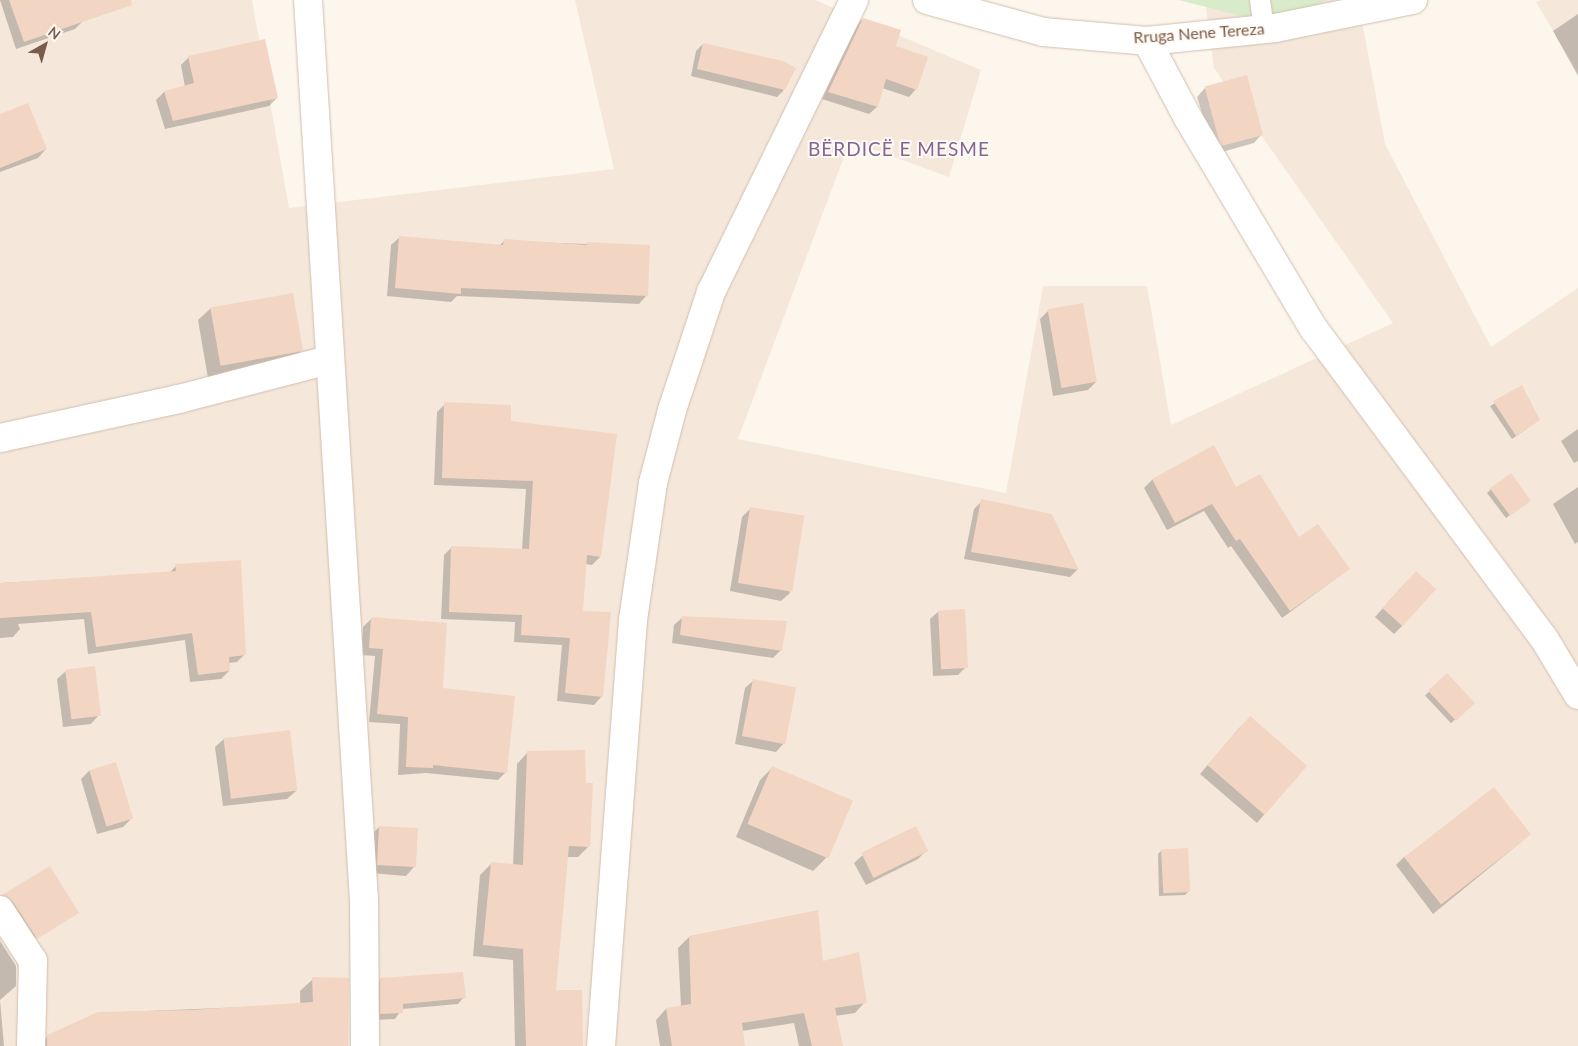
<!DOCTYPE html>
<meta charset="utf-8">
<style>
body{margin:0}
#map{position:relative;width:1578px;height:1046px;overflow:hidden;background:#fdf6ec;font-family:Lato,sans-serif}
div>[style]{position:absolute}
.residential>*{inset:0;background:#f5e8da}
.green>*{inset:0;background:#d8ecc9}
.shadow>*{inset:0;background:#0003;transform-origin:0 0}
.building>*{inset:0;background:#f3d5c3;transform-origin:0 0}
.roads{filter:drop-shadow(0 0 1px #d1beb0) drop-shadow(0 0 1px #d1beb0)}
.service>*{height:20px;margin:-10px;padding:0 10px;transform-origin:10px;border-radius:10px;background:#fff}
.minor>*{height:28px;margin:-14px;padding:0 14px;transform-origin:14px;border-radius:14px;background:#fff}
.tertiary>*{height:28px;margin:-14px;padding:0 14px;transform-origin:14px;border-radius:14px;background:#fff}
span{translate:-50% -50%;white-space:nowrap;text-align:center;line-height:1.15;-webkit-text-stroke:4px #fffaf3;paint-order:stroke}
.street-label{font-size:16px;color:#7a5c4d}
.quarter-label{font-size:19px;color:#846695;letter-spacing:1px}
.north{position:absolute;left:20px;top:20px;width:50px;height:50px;-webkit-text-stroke:4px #fffaf3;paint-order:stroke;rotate:38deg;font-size:14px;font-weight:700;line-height:20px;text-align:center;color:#7a5c4d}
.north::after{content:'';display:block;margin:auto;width:18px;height:22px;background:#7a5c4d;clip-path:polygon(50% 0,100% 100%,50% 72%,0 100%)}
</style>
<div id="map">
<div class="residential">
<i style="clip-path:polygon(0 0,252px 0,289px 208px,614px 169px,575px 0,815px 0,981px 70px,949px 177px,850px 141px,738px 439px,1006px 493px,1043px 286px,1147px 286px,1171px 425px,1393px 323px,1214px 68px,1205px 0,1358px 0,1385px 144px,1491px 347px,1578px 288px,1578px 1046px,0 1046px)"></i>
<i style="clip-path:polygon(1541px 0,1578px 0,1578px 73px,1536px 2px)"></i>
</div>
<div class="green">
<i style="clip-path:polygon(1179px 0,1326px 0,1280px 26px)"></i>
</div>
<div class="shadow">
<i style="clip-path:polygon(0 0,76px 0,84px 20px,75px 29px,16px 49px)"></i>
<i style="clip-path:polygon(1578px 14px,1578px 76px,1553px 31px)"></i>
<i style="clip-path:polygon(863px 19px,895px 47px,916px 89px,909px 97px,882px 88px,877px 107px,869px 114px,822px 99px,855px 27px)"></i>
<i style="clip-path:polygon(703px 44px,784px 90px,777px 97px,691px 76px,696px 51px)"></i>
<i style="clip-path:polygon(189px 57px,277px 98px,269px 106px,165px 129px,156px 100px,164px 92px,185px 87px,181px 65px)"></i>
<i style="clip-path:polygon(1246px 77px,1262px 134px,1254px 143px,1215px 154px,1197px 97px,1205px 88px)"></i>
<i style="clip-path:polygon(0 115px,46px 149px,38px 158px,0 172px)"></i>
<i style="clip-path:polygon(400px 237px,499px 246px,504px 241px,588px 244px,647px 295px,639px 304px,457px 296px,451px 302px,387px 296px,391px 245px)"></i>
<i style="clip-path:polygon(211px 308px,302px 350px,289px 363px,209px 384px,198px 320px)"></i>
<i style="clip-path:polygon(1048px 311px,1096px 382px,1088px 390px,1053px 396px,1040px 319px)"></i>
<i style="clip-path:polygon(1522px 387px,1535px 423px,1512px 439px,1490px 406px)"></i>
<i style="clip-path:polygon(445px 404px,509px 423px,615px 435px,600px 557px,592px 565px,585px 564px,582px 612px,602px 696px,594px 705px,557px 701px,562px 645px,514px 642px,515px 622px,441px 619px,444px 555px,452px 547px,522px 550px,526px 489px,434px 485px,437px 412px)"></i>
<i style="clip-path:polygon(1578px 429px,1578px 461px,1574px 463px,1561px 441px)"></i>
<i style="clip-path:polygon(1214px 447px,1236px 489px,1299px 539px,1349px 569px,1282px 618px,1231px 546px,1228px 548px,1204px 511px,1167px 530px,1144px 488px,1152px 480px)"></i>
<i style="clip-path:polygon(1578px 487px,1578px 542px,1575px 544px,1553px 504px)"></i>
<i style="clip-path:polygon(1491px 489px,1530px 501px,1506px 518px,1487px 493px)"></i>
<i style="clip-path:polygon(982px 501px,1078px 569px,1070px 577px,964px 559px,974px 509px)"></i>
<i style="clip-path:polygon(751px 508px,790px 593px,781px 601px,730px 591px,742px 517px)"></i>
<i style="clip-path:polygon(176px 566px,245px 654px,237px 662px,228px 663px,229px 671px,221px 679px,190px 682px,185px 640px,88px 654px,84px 619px,18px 624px,20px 629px,13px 637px,0 638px,0 583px,169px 573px)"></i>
<i style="clip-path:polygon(1407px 581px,1402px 626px,1394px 634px,1375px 617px)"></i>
<i style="clip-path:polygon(939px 611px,966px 667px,958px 675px,933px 676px,930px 619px)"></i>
<i style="clip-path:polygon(683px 617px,781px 650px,773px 658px,672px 643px,674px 625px)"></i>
<i style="clip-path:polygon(371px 619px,442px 689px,506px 772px,498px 780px,426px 773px,398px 775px,400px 724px,369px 722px,375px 656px,361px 655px,363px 627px)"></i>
<i style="clip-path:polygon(66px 671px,99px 715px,91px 724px,63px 727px,57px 679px)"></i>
<i style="left:1447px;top:675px;width:38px;height:30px;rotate:47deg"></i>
<i style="clip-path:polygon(754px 680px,784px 743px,776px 752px,735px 744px,745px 688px)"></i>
<i style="clip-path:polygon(1241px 726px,1306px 766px,1257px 823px,1200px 774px)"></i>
<i style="clip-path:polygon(224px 739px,296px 791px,287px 799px,223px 806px,215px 747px)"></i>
<i style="clip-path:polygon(528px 752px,589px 846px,578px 857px,566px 857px,554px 991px,582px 1046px,515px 1046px,513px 960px,473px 956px,480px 875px,491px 864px,513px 866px,517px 764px)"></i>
<i style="clip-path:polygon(116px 764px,131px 819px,123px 827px,97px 834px,81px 779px,89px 771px)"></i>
<i style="clip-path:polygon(773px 767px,826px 858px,813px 871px,736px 837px,760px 780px)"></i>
<i style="clip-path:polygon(379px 827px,414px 867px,406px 876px,370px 873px,371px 835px)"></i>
<i style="clip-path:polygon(1521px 842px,1433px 914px,1396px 865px,1404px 857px)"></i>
<i style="clip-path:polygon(927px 850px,918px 859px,866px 885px,854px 863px,863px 855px)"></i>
<i style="clip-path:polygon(1162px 850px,1189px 891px,1185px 895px,1159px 896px,1158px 854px)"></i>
<i style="left:50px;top:868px;width:52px;height:59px;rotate:59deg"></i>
<i style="clip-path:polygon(689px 937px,822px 963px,865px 1002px,855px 1013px,835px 1016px,842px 1046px,799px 1046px,794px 1023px,742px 1031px,744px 1046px,660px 1046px,656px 1020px,666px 1009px,681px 1007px,678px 948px)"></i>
<i style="clip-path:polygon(0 941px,16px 966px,16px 986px,0 1000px,4px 1046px,0 1046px)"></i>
<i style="clip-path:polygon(313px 979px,347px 1046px,301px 1046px,300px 991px)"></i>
<i style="clip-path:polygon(381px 979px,464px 997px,458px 1004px,402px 1009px,395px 1019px,374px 1020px,374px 986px)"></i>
<i style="clip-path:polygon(269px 1006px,266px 1046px,38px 1046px,48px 1036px,98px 1013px)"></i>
</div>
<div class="building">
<i style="clip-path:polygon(9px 0,131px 0,132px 5px,24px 42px)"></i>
<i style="clip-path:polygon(863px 18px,901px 30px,896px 46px,928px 57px,917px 90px,886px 79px,878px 107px,828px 92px)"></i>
<i style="clip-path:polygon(265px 39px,278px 98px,173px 121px,164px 91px,194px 83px,188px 56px)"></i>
<i style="clip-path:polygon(703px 43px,783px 61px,796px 68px,785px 90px,697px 69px)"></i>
<i style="left:1247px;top:75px;width:62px;height:44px;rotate:75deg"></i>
<i style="clip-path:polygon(28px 103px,47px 149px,0 168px,0 114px)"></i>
<i style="clip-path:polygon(399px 236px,503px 245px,504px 239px,587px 245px,587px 242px,650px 245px,648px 296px,461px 288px,461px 294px,395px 288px)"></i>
<i style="left:293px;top:293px;width:59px;height:84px;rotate:80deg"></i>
<i style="left:1083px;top:303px;width:80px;height:36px;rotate:80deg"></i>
<i style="clip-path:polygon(1522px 385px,1540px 420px,1516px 436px,1493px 401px)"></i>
<i style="clip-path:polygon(444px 402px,511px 405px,511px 421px,617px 434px,601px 557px,587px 555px,583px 611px,611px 612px,603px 697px,565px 693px,570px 638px,521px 635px,522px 615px,449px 612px,451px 546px,529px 549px,533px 481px,442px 478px)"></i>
<i style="clip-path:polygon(1214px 445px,1236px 487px,1260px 474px,1299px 537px,1318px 524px,1350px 569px,1290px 611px,1240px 539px,1236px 541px,1212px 504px,1175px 523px,1152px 479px)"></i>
<i style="left:1511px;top:473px;width:34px;height:26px;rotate:54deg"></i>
<i style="clip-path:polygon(981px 499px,1052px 514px,1079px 570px,971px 552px)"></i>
<i style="left:750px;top:507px;width:55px;height:77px;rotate:9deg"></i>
<i style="clip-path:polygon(241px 560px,246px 655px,229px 657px,230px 671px,198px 675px,192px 633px,96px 647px,91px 612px,0 618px,0 583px,176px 571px,175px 564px)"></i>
<i style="left:1416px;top:571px;width:27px;height:50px;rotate:42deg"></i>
<i style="left:965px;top:609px;width:59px;height:27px;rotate:87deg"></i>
<i style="clip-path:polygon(682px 616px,787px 621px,782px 651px,680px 635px)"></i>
<i style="clip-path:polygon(371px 617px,447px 623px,443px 688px,515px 696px,507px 773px,433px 765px,433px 768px,406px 767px,408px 717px,377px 714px,383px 649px,369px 648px)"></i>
<i style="left:95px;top:666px;width:50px;height:30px;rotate:83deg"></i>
<i style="left:1447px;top:673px;width:41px;height:26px;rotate:47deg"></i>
<i style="left:753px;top:679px;width:44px;height:58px;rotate:11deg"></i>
<i style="left:1250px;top:716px;width:76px;height:65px;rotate:41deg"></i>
<i style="left:290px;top:730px;width:61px;height:67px;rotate:83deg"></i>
<i style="clip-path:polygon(585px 750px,586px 783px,593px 783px,590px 847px,569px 846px,556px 990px,582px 990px,583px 1046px,526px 1046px,523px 949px,483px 945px,491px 862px,523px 865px,527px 751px)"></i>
<i style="left:116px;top:762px;width:59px;height:28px;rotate:73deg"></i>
<i style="left:772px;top:766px;width:88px;height:63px;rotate:23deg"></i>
<i style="left:1494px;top:787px;width:60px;height:114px;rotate:52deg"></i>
<i style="left:379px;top:826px;width:39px;height:39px;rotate:3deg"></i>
<i style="left:916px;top:826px;width:28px;height:61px;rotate:64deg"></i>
<i style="left:1188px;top:848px;width:44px;height:27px;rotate:87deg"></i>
<i style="clip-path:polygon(50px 866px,79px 913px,37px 939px,13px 902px,2px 895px)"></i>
<i style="clip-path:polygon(818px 910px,823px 961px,859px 952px,867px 1003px,835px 1008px,843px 1046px,812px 1046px,804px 1013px,742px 1023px,745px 1046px,672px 1046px,666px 1008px,691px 1004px,689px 936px)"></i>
<i style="clip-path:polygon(463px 972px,466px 998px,403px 1004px,403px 1013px,380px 1014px,380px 978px)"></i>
<i style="clip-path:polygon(312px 977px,349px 978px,348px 1046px,47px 1046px,47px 1035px,98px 1012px,191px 1010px,313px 1002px)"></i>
</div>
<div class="roads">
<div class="service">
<i style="left:1260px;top:0;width:29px;rotate:82deg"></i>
</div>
<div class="minor">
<i style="left:308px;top:0;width:901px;rotate:86.44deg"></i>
<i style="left:364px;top:899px;width:147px;rotate:89.6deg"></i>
<i style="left:1147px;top:41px;width:87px;rotate:62deg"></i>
<i style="left:1188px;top:118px;width:246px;rotate:59.2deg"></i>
<i style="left:1314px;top:329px;width:387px;rotate:53.4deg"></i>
<i style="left:1545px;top:640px;width:64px;rotate:59deg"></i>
<i style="left:0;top:438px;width:183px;rotate:-12.3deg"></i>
<i style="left:179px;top:399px;width:155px;rotate:-14.6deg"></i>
<i style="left:0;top:910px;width:61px;rotate:57.1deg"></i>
<i style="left:33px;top:961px;width:85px;rotate:91.3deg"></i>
<i style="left:601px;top:1046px;width:427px;rotate:-85.7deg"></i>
<i style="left:633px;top:620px;width:138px;rotate:-81.7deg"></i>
<i style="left:653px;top:483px;width:75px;rotate:-75.4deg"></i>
<i style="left:672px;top:410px;width:124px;rotate:-71.7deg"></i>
<i style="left:711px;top:292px;width:325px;rotate:-63.9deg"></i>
</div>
<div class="tertiary">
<i style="left:927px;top:0;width:120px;rotate:15.4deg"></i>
<i style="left:1043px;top:32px;width:104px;rotate:4.9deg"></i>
<i style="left:1147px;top:41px;width:129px;rotate:-5.8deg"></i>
<i style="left:1275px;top:28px;width:141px;rotate:-11.5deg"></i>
</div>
</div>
<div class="street-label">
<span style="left:1199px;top:33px;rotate:-4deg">Rruga Nene Tereza</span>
</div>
<div class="quarter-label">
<span style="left:899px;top:149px">BËRDICË E MESME</span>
</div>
<div class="north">N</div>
</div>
